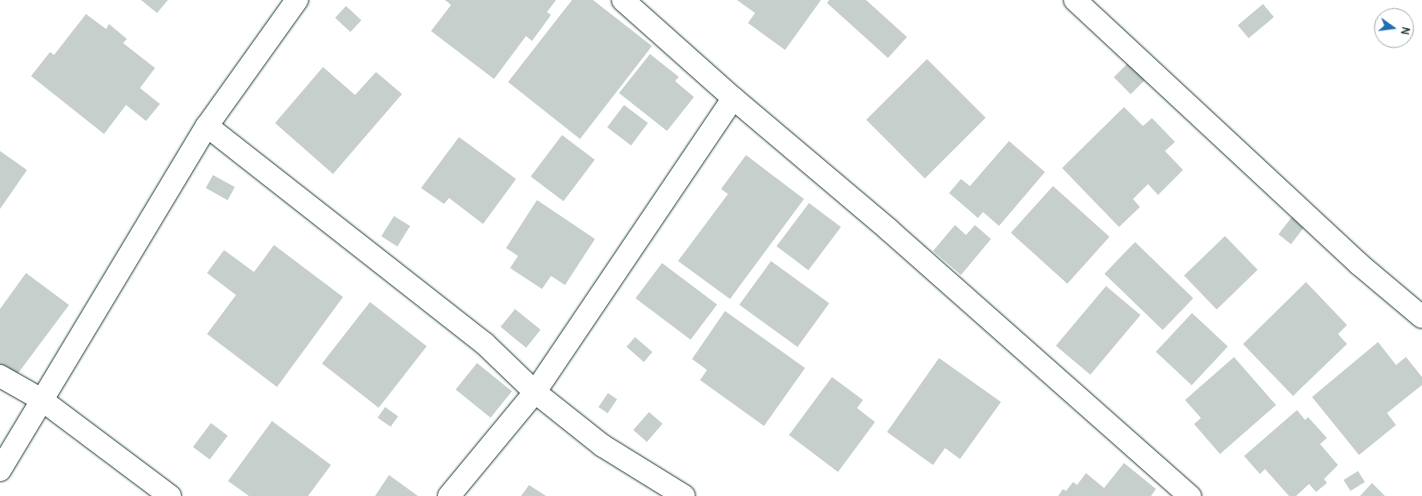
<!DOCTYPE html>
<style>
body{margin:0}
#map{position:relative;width:1422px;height:496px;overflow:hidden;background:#fff;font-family:Pangolin,sans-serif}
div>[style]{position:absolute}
.building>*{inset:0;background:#c7cfcc;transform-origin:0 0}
.roads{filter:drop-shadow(0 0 1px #1f3d34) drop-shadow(0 0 1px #1f3d34)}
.minor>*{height:22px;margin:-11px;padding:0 11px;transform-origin:11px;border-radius:11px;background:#fff}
span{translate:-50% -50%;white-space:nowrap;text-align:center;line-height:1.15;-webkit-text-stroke:3px #fff;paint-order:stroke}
.north{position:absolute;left:1374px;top:8px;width:40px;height:40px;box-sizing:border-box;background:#fff;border:1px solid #a5b1ae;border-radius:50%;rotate:104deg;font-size:11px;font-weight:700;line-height:16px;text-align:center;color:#1f3d34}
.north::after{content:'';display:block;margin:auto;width:14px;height:18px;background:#1f6fb2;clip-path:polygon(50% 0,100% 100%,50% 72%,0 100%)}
</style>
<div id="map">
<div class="building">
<i style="clip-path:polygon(141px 0,168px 0,157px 13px)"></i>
<i style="clip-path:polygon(445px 0,556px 0,547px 12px,551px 15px,532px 41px,526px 36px,494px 79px,431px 31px,451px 5px)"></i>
<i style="clip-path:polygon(572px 0,593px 0,652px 46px,580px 139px,508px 82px)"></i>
<i style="clip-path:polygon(737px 0,821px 0,785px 50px,748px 23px,755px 13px)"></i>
<i style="clip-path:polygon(829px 0,866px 0,907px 37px,888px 58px,827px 3px)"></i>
<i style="left:1263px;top:4px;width:17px;height:33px;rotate:50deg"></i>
<i style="left:346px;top:6px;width:21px;height:16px;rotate:43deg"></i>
<i style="clip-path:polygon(86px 14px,106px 29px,109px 24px,127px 39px,123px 43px,155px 68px,140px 88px,160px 104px,146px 121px,126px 105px,104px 134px,31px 76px,50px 52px,54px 55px)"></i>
<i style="clip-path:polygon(650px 54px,679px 77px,675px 81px,694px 97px,667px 131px,619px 93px)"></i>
<i style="left:927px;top:59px;width:83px;height:86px;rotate:45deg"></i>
<i style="left:1130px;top:61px;width:24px;height:23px;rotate:45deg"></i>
<i style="clip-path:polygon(323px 67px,355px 95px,376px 72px,402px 94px,333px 174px,275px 123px)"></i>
<i style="left:624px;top:105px;width:30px;height:28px;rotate:37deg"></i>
<i style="clip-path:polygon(1124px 107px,1143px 126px,1152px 118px,1175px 142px,1165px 151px,1183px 170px,1158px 195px,1148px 184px,1133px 199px,1140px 207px,1119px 227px,1062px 168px)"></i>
<i style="left:562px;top:135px;width:41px;height:52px;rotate:37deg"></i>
<i style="clip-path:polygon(459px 137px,516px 179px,483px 224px,449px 198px,444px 204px,421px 188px)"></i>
<i style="clip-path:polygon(1009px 141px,1045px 172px,999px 226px,983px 212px,978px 218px,949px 193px,961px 179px,970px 186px)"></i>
<i style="clip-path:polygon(0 151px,27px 170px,0 209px)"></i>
<i style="clip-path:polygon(746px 155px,804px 199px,730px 299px,678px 261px,728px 194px,721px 189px)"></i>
<i style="left:213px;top:175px;width:25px;height:15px;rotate:29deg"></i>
<i style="left:1053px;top:186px;width:76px;height:63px;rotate:42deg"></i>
<i style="clip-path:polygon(537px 200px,595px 239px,565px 285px,551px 276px,542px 289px,510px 268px,518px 256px,506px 248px)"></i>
<i style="left:809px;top:203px;width:40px;height:54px;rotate:37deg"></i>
<i style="left:1295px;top:213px;width:16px;height:27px;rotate:38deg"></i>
<i style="left:394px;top:216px;width:19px;height:24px;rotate:32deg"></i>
<i style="clip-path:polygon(955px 225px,966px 235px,975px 225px,991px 239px,961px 275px,933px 251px)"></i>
<i style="left:1225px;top:236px;width:47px;height:57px;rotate:46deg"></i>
<i style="left:1135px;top:242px;width:81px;height:44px;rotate:44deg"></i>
<i style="clip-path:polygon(274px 245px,343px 297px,277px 387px,207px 334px,236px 295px,207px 273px,224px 250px,254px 272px)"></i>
<i style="left:771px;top:261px;width:72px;height:54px;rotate:36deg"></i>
<i style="left:662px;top:263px;width:69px;height:44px;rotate:37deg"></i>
<i style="clip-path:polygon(26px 273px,69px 305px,16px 376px,0 364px,0 309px)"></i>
<i style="clip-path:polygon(1306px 282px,1347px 325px,1338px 334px,1347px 344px,1293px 396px,1243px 344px)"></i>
<i style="left:1106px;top:286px;width:45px;height:78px;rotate:40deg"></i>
<i style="left:370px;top:302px;width:72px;height:78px;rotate:38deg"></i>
<i style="left:515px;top:309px;width:33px;height:23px;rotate:39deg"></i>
<i style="clip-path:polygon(725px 311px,805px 368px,764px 426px,700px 380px,707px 370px,692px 359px)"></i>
<i style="left:1192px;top:313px;width:49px;height:53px;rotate:43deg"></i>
<i style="left:635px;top:337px;width:23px;height:13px;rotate:41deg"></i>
<i style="clip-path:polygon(1378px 342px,1396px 365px,1406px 357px,1422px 377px,1422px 385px,1387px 413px,1396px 425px,1359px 455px,1312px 397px)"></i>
<i style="clip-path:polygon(1234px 357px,1276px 405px,1220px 454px,1194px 424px,1201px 418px,1185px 400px)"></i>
<i style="clip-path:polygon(939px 358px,1001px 402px,960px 459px,945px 448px,933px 465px,887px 432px)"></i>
<i style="left:477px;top:363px;width:45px;height:34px;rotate:39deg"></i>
<i style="clip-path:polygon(832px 377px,863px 400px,857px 408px,875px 422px,838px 472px,789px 435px)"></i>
<i style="left:608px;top:393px;width:11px;height:17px;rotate:34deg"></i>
<i style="left:385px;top:407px;width:16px;height:13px;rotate:35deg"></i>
<i style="clip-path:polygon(1297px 410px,1305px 420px,1308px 417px,1327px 438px,1320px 444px,1338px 465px,1324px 479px,1327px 483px,1316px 492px,1309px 484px,1296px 496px,1289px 496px,1265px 469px,1260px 474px,1244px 456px)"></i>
<i style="left:649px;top:412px;width:18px;height:24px;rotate:41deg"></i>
<i style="clip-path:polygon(272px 421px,331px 465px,308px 496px,249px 496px,228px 481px)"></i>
<i style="left:211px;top:423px;width:21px;height:30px;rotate:37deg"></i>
<i style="clip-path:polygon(1124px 463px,1156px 489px,1151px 496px,1058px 496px,1063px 489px,1066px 491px,1073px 482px,1077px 485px,1086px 473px,1104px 488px)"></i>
<i style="left:1358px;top:471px;width:13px;height:17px;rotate:58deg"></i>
<i style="clip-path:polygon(389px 475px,418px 496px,375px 496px)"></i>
<i style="clip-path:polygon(1372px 483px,1385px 496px,1360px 496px)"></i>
<i style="clip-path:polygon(529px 485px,546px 496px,521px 496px)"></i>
</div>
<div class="roads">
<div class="minor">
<i style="left:623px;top:0;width:147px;rotate:41.7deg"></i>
<i style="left:733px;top:98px;width:204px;rotate:40.2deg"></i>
<i style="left:889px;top:230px;width:402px;rotate:41.5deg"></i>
<i style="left:1075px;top:0;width:388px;rotate:42.9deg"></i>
<i style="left:1359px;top:264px;width:82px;rotate:40.1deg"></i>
<i style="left:207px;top:126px;width:352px;rotate:38.1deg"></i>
<i style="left:484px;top:343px;width:71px;rotate:43.9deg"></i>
<i style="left:535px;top:392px;width:87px;rotate:38.5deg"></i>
<i style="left:603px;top:446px;width:95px;rotate:31.7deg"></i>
<i style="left:0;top:376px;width:48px;rotate:29.7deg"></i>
<i style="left:42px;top:400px;width:160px;rotate:36.9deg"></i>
<i style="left:0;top:470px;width:401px;rotate:-59deg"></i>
<i style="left:207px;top:126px;width:155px;rotate:-54.5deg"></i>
<i style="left:449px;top:496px;width:135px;rotate:-50.4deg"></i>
<i style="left:535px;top:392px;width:354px;rotate:-56deg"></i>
</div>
</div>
<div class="north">N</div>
</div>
